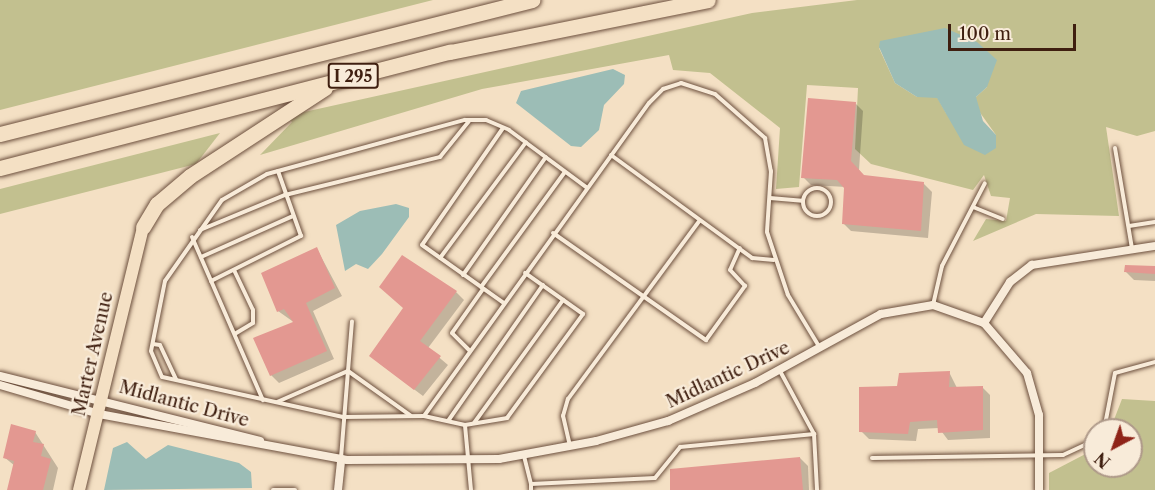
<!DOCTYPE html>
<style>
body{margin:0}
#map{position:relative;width:1155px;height:490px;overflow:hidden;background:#f4e0c4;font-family:"Libre Caslon Text",serif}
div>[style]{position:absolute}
.green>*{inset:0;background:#c2c08f}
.water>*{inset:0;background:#9cbdb6}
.shadow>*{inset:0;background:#0003}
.building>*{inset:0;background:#e39891}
.roads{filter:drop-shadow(0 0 2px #6c4f3d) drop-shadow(0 0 2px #6c4f3d)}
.service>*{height:4px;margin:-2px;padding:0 2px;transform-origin:2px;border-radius:2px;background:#f8ebd9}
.service>.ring{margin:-2px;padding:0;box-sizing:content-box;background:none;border:4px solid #f8ebd9;border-radius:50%}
.minor>*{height:8px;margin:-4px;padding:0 4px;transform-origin:4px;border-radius:4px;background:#f8ebd9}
.primary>*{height:12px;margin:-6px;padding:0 6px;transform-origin:6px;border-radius:6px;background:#f4e0c4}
.motorway>*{height:15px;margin:-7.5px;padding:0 7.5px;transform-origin:7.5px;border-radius:7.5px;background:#f4e0c4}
span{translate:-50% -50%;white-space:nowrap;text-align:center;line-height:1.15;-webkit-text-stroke:4.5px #f8ebd9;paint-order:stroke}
.shield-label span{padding:2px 4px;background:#f8ebd9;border:2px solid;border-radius:4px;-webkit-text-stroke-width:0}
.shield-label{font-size:16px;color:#3f1f10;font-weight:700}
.street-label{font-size:18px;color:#3f1f10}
.north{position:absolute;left:1083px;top:418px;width:60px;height:60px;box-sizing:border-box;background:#f8ebd9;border:2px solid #ae9989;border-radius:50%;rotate:221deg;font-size:16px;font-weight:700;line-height:24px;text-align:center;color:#3f1f10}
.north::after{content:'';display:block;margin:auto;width:21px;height:27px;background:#8f2418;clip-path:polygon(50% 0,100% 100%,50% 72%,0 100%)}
.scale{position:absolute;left:948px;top:24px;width:128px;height:27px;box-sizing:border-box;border:3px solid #3f1f10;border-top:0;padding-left:8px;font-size:18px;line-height:21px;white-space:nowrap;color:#3f1f10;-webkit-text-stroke:4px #f8ebd9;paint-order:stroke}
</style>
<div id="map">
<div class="green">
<i style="clip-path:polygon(0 0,433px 0,0 110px)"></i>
<i style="clip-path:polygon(evenodd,857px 0,1155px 0,1155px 131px,1137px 136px,1106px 127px,1119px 216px,1036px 214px,973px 241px,986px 219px,1006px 221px,1010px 198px,991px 196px,984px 175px,973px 190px,871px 164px,855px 149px,858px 88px,807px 85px,799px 187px,776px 189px,780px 128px,710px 73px,673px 70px,669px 55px,482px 89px,260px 155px,292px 122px,286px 116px,752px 13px,857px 0,879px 48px,987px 87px,976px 97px,976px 107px,996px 135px,946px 113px,937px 97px,917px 97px,895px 83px,879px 48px)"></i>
<i style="clip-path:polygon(220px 133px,196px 164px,0 214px,0 189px)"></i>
<i style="clip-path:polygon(1122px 399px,1155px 401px,1155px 490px,1049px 490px,1049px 473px,1095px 449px,1095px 466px,1131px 466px,1131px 430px,1110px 430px)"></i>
</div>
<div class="water">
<i style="clip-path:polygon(945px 28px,977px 42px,997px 60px,987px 87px,976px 97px,983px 121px,996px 135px,996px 148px,985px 155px,964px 145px,937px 98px,917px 97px,895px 83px,879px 47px,880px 41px)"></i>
<i style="clip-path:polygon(613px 69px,625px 75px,624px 84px,604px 105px,599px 130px,581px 147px,571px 146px,516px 103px,521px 91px)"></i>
<i style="clip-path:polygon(396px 204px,409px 208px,409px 217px,382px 254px,368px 269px,356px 264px,345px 271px,336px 225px,360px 211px)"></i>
<i style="clip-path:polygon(127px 442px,146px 459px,168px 445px,239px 463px,251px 472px,252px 488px,104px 490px,113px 448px)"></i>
</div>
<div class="shadow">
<i style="clip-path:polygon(855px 103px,863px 111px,859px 170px,864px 177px,924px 184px,932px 192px,928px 238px,851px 231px,843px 223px,846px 187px,811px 185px,803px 177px)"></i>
<i style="clip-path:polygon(317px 249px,342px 296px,313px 311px,334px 359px,279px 383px,271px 375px,295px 323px,278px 311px)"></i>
<i style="clip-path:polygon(1155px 268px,1155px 281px,1134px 280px,1126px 272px)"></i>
<i style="clip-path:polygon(456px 292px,464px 300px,428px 348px,448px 365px,423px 396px,379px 363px,405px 309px)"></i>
<i style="clip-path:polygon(949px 372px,957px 388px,982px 387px,990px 395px,990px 438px,948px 440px,939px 428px,918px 429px,916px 441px,869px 439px,861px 431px,898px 387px)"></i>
<i style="clip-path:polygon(35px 432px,58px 468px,53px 490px,8px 490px,15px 466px,4px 457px)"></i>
<i style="clip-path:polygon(800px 458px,808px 466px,809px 490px,671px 490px)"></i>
</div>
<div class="building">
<i style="clip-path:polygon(808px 98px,856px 102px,851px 161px,864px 175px,924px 182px,921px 231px,842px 224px,844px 188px,837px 180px,801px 178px)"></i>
<i style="clip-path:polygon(317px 247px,335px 288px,306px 303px,327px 351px,270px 376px,253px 338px,293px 322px,284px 309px,277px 312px,261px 273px)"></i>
<i style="clip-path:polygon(402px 255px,457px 291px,420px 341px,441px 356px,414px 390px,369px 356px,403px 308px,379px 287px)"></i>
<i style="clip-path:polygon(1125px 265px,1155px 266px,1155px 274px,1124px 272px)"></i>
<i style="clip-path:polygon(950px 371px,949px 387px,983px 386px,983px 430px,938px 433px,937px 420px,910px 422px,908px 434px,859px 432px,859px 387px,897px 386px,899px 373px)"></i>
<i style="clip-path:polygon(11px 424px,36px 431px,33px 442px,44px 444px,41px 456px,51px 459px,43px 490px,7px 490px,14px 461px,3px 458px)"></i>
<i style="clip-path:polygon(800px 457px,803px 490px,670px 490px,670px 469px)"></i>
</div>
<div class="roads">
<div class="service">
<i style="left:503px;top:128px;width:142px;rotate:124.7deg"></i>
<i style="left:422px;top:245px;width:100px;rotate:35.3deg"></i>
<i style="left:1115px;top:148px;width:101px;rotate:80.4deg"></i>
<i style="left:611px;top:155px;width:175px;rotate:36.1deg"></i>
<i style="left:752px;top:258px;width:22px;rotate:5deg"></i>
<i class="ring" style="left:803px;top:188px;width:24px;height:24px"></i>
<i style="left:770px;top:198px;width:32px;rotate:5deg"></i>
<i style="left:973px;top:207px;width:32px;rotate:22deg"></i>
<i style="left:1129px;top:226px;width:26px;rotate:-9deg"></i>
<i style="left:200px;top:230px;width:92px;rotate:-22.4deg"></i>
<i style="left:285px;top:195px;width:160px;rotate:-13.8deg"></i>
<i style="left:440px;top:157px;width:46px;rotate:-51.1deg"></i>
<i style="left:553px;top:233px;width:187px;rotate:35deg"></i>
<i style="left:706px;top:340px;width:67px;rotate:-54.2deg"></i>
<i style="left:745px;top:286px;width:22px;rotate:-133deg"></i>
<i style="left:730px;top:270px;width:24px;rotate:-66deg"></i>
<i style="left:192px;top:237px;width:178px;rotate:66.5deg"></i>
<i style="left:201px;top:257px;width:101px;rotate:-24deg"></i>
<i style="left:440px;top:258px;width:144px;rotate:-53.4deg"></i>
<i style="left:234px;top:270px;width:44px;rotate:64.6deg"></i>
<i style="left:253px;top:310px;width:13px;rotate:90deg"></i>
<i style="left:253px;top:323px;width:21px;rotate:149deg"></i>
<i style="left:463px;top:275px;width:144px;rotate:-54.9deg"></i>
<i style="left:211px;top:281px;width:101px;rotate:-26.6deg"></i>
<i style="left:301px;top:236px;width:69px;rotate:-109.5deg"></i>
<i style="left:481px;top:287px;width:142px;rotate:-53.9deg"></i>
<i style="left:933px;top:305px;width:40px;rotate:-77deg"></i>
<i style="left:942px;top:266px;width:93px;rotate:-62.6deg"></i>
<i style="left:153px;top:344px;width:7px;rotate:8deg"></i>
<i style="left:160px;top:345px;width:38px;rotate:65deg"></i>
<i style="left:470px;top:351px;width:25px;rotate:-135deg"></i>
<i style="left:452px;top:333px;width:54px;rotate:-54.8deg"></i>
<i style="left:780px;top:371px;width:72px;rotate:61.6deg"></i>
<i style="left:814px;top:434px;width:56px;rotate:86.9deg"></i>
<i style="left:277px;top:402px;width:77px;rotate:-23.6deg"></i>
<i style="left:348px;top:371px;width:77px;rotate:35.5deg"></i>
<i style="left:424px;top:416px;width:385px;rotate:-54.3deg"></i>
<i style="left:649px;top:103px;width:20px;rotate:-45deg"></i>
<i style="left:663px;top:89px;width:19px;rotate:-18deg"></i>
<i style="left:681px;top:83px;width:36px;rotate:18deg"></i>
<i style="left:715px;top:94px;width:67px;rotate:41.3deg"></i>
<i style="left:765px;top:138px;width:34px;rotate:80deg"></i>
<i style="left:771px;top:171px;width:61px;rotate:93.8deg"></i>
<i style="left:767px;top:232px;width:66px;rotate:71.6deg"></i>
<i style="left:788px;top:295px;width:62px;rotate:58.9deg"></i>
<i style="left:448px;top:421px;width:166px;rotate:-55.1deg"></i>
<i style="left:474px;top:423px;width:152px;rotate:-54.1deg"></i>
<i style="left:465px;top:425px;width:43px;rotate:-9.5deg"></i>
<i style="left:507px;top:418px;width:129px;rotate:-53.8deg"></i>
<i style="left:583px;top:314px;width:71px;rotate:-144.7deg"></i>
<i style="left:1104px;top:430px;width:58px;rotate:-79.1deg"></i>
<i style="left:1115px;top:373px;width:41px;rotate:-15.4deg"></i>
<i style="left:570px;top:446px;width:31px;rotate:-103deg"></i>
<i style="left:563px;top:416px;width:18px;rotate:-74deg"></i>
<i style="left:568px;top:399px;width:222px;rotate:-53.6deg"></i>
<i style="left:524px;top:456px;width:29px;rotate:76deg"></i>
<i style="left:341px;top:458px;width:137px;rotate:-85.4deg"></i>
<i style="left:872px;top:458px;width:191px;rotate:-0.9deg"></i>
<i style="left:1063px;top:455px;width:35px;rotate:-25deg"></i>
<i style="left:273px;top:490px;width:22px"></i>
<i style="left:471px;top:490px;width:65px;rotate:-95.3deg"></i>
<i style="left:465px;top:425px;width:42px;rotate:-167.6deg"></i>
<i style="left:424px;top:416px;width:81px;rotate:179.3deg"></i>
<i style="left:343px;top:417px;width:185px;rotate:-167.5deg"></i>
<i style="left:162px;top:377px;width:28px;rotate:-113deg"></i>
<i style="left:151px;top:351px;width:71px;rotate:-78.7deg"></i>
<i style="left:165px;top:281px;width:99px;rotate:-54.9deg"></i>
<i style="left:222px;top:200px;width:52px;rotate:-30deg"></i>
<i style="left:267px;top:174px;width:205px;rotate:-15.3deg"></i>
<i style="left:465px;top:120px;width:21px"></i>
<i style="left:486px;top:120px;width:25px;rotate:23deg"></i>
<i style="left:509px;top:130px;width:96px;rotate:36.5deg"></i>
<i style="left:531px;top:490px;width:6px;rotate:-90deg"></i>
<i style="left:531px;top:484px;width:124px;rotate:-2.8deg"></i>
<i style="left:655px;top:478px;width:40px;rotate:-51deg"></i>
<i style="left:680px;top:447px;width:135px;rotate:-5.5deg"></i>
</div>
<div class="minor">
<i style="left:984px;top:323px;width:49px;rotate:-57.6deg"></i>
<i style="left:1010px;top:282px;width:28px;rotate:-38deg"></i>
<i style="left:1032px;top:265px;width:124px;rotate:-8.8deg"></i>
<i style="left:0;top:376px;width:268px;rotate:14deg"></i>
<i style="left:0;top:385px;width:103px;rotate:16.3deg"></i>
<i style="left:99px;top:414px;width:252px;rotate:10.5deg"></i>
<i style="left:347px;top:460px;width:152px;rotate:-0.4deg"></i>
<i style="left:499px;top:459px;width:99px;rotate:-10.5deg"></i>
<i style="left:596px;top:441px;width:75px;rotate:-15.5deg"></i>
<i style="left:668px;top:421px;width:95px;rotate:-23.6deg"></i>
<i style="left:755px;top:383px;width:144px;rotate:-28.7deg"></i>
<i style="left:881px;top:314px;width:53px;rotate:-9.8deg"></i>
<i style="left:933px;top:305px;width:54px;rotate:19.4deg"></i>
<i style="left:984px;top:323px;width:66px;rotate:49.3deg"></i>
<i style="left:1027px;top:373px;width:44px;rotate:74.1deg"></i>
<i style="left:1039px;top:415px;width:75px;rotate:90deg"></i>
<i style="left:338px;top:490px;width:31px;rotate:-84deg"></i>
</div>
<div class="primary">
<i style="left:79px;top:490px;width:271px;rotate:-76.3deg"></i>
</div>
<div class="motorway">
<i style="left:0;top:134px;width:549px;rotate:-14.14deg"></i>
<i style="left:0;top:168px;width:465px;rotate:-14.5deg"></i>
<i style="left:450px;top:52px;width:263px;rotate:-11.4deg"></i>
<i style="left:143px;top:227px;width:27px;rotate:-59deg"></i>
<i style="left:157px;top:204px;width:43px;rotate:-40.3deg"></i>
<i style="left:190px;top:176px;width:161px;rotate:-33.1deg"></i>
</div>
</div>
<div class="shield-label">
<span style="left:353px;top:76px">I 295</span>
</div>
<div class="street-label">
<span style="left:93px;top:354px;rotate:-77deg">Marter Avenue</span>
<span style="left:728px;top:375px;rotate:-25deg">Midlantic Drive</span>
<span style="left:184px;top:404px;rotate:15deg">Midlantic Drive</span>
</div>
<div class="north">N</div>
<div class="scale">100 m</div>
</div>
